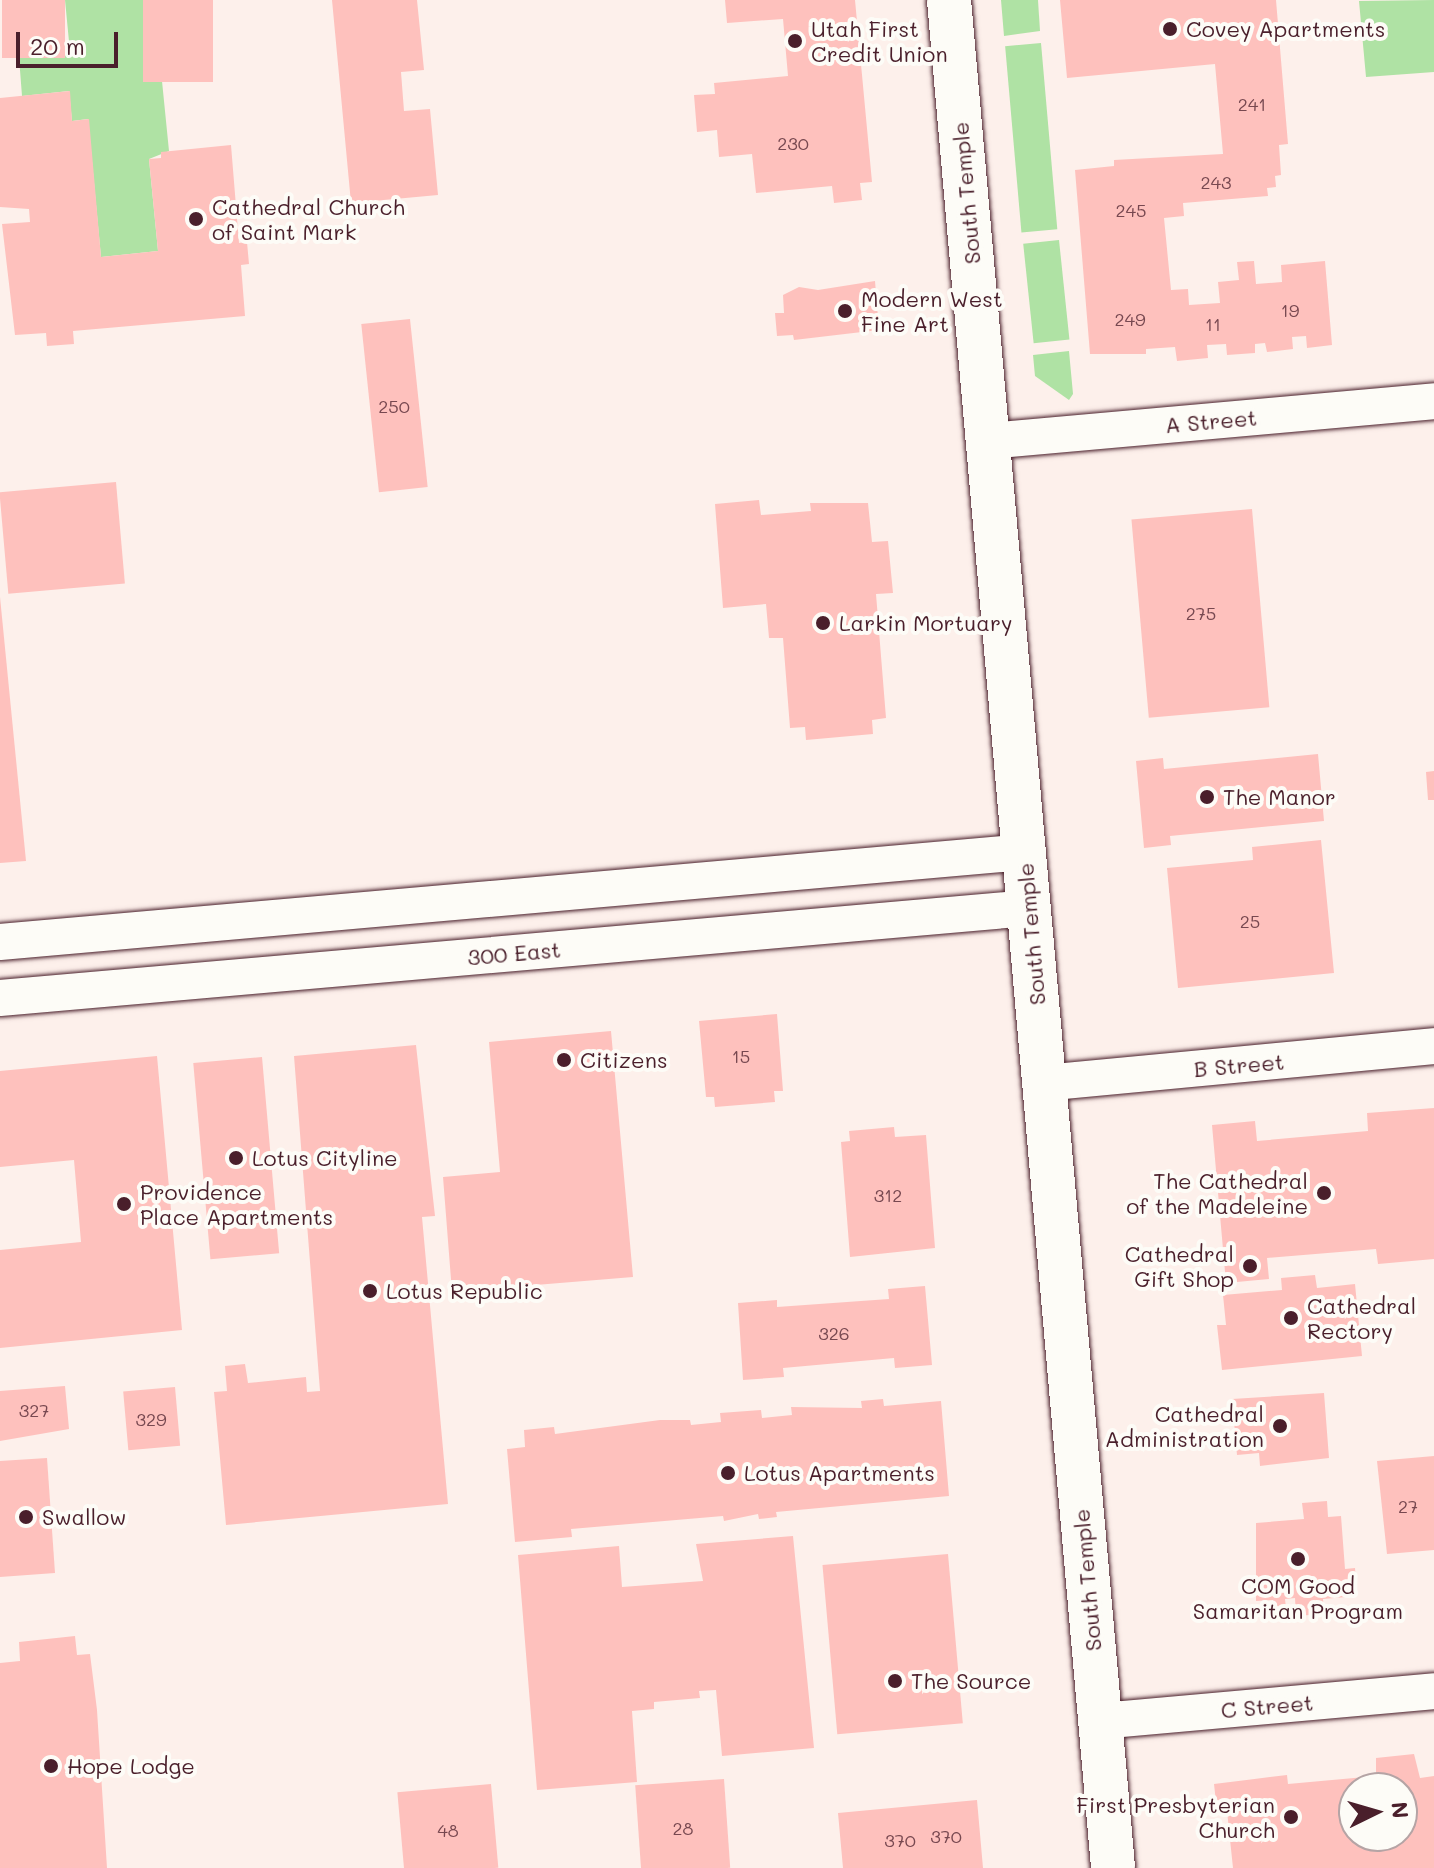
<!DOCTYPE html>
<style>
body{margin:0}
#map{position:relative;width:1434px;height:1868px;overflow:hidden;background:#fdf0eb;font-family:Mali,sans-serif}
div>[style]{position:absolute}
.green>*{inset:0;background:#afe2a4;transform-origin:0 0}
.building>*{inset:0;background:#fec1bd;transform-origin:0 0}
.roads{filter:drop-shadow(0 0 2px #4a1f2b) drop-shadow(0 0 2px #4a1f2b)}
.minor>*{height:36px;margin:-18px;padding:0 18px;transform-origin:18px;border-radius:18px;background:#fdfcf7}
.primary>*{height:44px;margin:-22px;padding:0 22px;transform-origin:22px;border-radius:22px;background:#fdfcf7}
.dots>*{width:22px;height:22px;translate:-50% -50%;box-sizing:border-box;border:4px solid #fdfcf7;border-radius:50%}
span{translate:-50% -50%;white-space:nowrap;text-align:center;line-height:1.15;-webkit-text-stroke:8px #fdfcf7;paint-order:stroke}
.number-label{font-size:18px;color:#774850}
.number-label span{-webkit-text-stroke-width:0}
.poi-label{font-size:22px;color:#4a1f2b}
.left{translate:0 -50%;text-align:left}
.right{translate:-100% -50%;text-align:right}
.street-label{font-size:22px;color:#4a1f2b}
.north{position:absolute;left:1338px;top:1772px;width:80px;height:80px;box-sizing:border-box;background:#fdfcf7;border:2px solid #b5a4a5;border-radius:50%;rotate:85deg;font-size:22px;font-weight:700;line-height:32px;text-align:center;color:#4a1f2b}
.north::after{content:'';display:block;margin:auto;width:28px;height:36px;background:#4a1f2b;clip-path:polygon(50% 0,100% 100%,50% 72%,0 100%)}
.scale{position:absolute;left:16px;top:32px;width:102px;height:36px;box-sizing:border-box;border:4px solid #4a1f2b;border-top:0;padding-left:10px;font-size:24px;line-height:28px;white-space:nowrap;color:#4a1f2b;-webkit-text-stroke:6px #fdfcf7;paint-order:stroke}
</style>
<div id="map">
<div class="green">
<i style="clip-path:polygon(65px 0,143px 0,151px 81px,162px 81px,169px 151px,149px 159px,158px 251px,101px 257px,88px 119px,72px 121px,69px 91px,22px 96px,19px 57px,70px 52px)"></i>
<i style="clip-path:polygon(1001px 0,1038px 0,1040px 31px,1004px 36px)"></i>
<i style="clip-path:polygon(1434px 0,1434px 72px,1366px 77px,1359px 1px)"></i>
<i style="left:1041px;top:43px;width:187px;height:36px;rotate:85deg"></i>
<i style="left:1059px;top:240px;width:100px;height:36px;rotate:84deg"></i>
<i style="clip-path:polygon(1069px 351px,1073px 394px,1069px 400px,1035px 376px,1033px 355px)"></i>
</div>
<div class="building">
<i style="left:2px;top:0;width:63px;height:58px"></i>
<i style="left:143px;top:0;width:70px;height:82px"></i>
<i style="clip-path:polygon(332px 0,417px 0,424px 70px,401px 72px,404px 111px,430px 109px,438px 195px,351px 203px)"></i>
<i style="clip-path:polygon(725px 0,855px 0,872px 182px,860px 183px,862px 200px,834px 203px,832px 186px,756px 193px,752px 154px,719px 157px,717px 130px,697px 132px,694px 95px,715px 94px,714px 83px,788px 76px,783px 19px,727px 23px)"></i>
<i style="clip-path:polygon(1060px 0,1276px 0,1288px 144px,1279px 145px,1281px 175px,1275px 176px,1276px 187px,1267px 188px,1268px 196px,1183px 203px,1184px 216px,1164px 218px,1171px 290px,1188px 289px,1189px 305px,1220px 303px,1218px 282px,1239px 280px,1237px 262px,1254px 261px,1256px 284px,1282px 282px,1281px 265px,1325px 261px,1332px 345px,1307px 348px,1306px 336px,1292px 337px,1293px 349px,1267px 352px,1265px 343px,1255px 344px,1255px 353px,1227px 355px,1226px 344px,1207px 345px,1208px 358px,1177px 361px,1175px 347px,1146px 349px,1146px 354px,1090px 354px,1075px 170px,1114px 166px,1114px 160px,1223px 154px,1215px 64px,1067px 78px)"></i>
<i style="clip-path:polygon(70px 91px,72px 121px,89px 119px,101px 257px,158px 251px,149px 159px,161px 158px,161px 152px,231px 145px,239px 243px,247px 242px,249px 264px,241px 265px,245px 316px,73px 331px,74px 344px,47px 346px,46px 333px,15px 335px,2px 224px,30px 222px,29px 209px,0 207px,0 98px)"></i>
<i style="clip-path:polygon(875px 281px,879px 330px,794px 340px,793px 335px,777px 336px,775px 313px,784px 313px,783px 295px,799px 287px,818px 290px)"></i>
<i style="left:410px;top:319px;width:169px;height:49px;rotate:84deg"></i>
<i style="left:116px;top:482px;width:102px;height:117px;rotate:85deg"></i>
<i style="clip-path:polygon(759px 500px,761px 515px,811px 511px,810px 503px,868px 503px,872px 542px,888px 541px,893px 593px,876px 594px,886px 718px,872px 720px,873px 734px,806px 740px,805px 727px,790px 728px,783px 638px,769px 638px,766px 604px,723px 608px,715px 504px)"></i>
<i style="left:1252px;top:509px;width:199px;height:121px;rotate:85deg"></i>
<i style="clip-path:polygon(0 597px,26px 861px,0 863px)"></i>
<i style="clip-path:polygon(1318px 754px,1324px 821px,1170px 836px,1171px 845px,1144px 848px,1136px 761px,1163px 758px,1164px 769px)"></i>
<i style="clip-path:polygon(1434px 771px,1434px 800px,1428px 800px,1426px 772px)"></i>
<i style="clip-path:polygon(1321px 840px,1334px 973px,1178px 988px,1167px 868px,1253px 860px,1252px 847px)"></i>
<i style="clip-path:polygon(777px 1014px,783px 1091px,774px 1091px,775px 1102px,715px 1107px,714px 1097px,706px 1097px,699px 1021px)"></i>
<i style="clip-path:polygon(611px 1031px,633px 1277px,452px 1292px,443px 1177px,500px 1172px,489px 1042px)"></i>
<i style="clip-path:polygon(416px 1045px,435px 1216px,422px 1217px,448px 1504px,226px 1525px,214px 1392px,227px 1391px,225px 1366px,245px 1364px,248px 1383px,306px 1377px,307px 1392px,320px 1391px,294px 1056px)"></i>
<i style="clip-path:polygon(157px 1056px,182px 1330px,0 1348px,0 1250px,81px 1242px,74px 1160px,0 1167px,0 1071px)"></i>
<i style="left:262px;top:1057px;width:197px;height:69px;rotate:85deg"></i>
<i style="clip-path:polygon(1434px 1108px,1434px 1259px,1378px 1264px,1376px 1249px,1267px 1258px,1269px 1279px,1226px 1283px,1212px 1125px,1255px 1121px,1257px 1141px,1368px 1131px,1367px 1113px)"></i>
<i style="clip-path:polygon(894px 1127px,895px 1137px,926px 1135px,935px 1248px,850px 1257px,841px 1142px,850px 1141px,849px 1131px)"></i>
<i style="clip-path:polygon(1315px 1275px,1317px 1288px,1355px 1284px,1362px 1356px,1222px 1370px,1217px 1325px,1226px 1325px,1223px 1295px,1282px 1290px,1281px 1278px)"></i>
<i style="clip-path:polygon(925px 1286px,932px 1365px,895px 1368px,894px 1358px,783px 1368px,784px 1377px,743px 1380px,738px 1303px,777px 1300px,777px 1307px,889px 1299px,888px 1289px)"></i>
<i style="clip-path:polygon(65px 1386px,69px 1429px,0 1441px,0 1391px)"></i>
<i style="left:175px;top:1387px;width:59px;height:52px;rotate:85deg"></i>
<i style="clip-path:polygon(1324px 1393px,1329px 1458px,1260px 1466px,1259px 1453px,1237px 1455px,1232px 1399px)"></i>
<i style="clip-path:polygon(883px 1399px,884px 1406px,941px 1401px,949px 1496px,776px 1512px,777px 1517px,759px 1519px,758px 1514px,724px 1521px,723px 1516px,571px 1529px,572px 1537px,515px 1542px,507px 1449px,525px 1447px,524px 1430px,554px 1427px,555px 1434px,660px 1420px,690px 1420px,691px 1425px,721px 1422px,720px 1413px,761px 1410px,762px 1418px,792px 1415px,791px 1407px,862px 1408px,861px 1401px)"></i>
<i style="clip-path:polygon(1434px 1456px,1434px 1550px,1387px 1554px,1377px 1461px)"></i>
<i style="clip-path:polygon(47px 1458px,55px 1573px,0 1577px,0 1461px)"></i>
<i style="clip-path:polygon(1327px 1501px,1328px 1517px,1341px 1516px,1345px 1569px,1355px 1568px,1357px 1596px,1323px 1599px,1324px 1614px,1296px 1616px,1295px 1598px,1285px 1599px,1286px 1608px,1274px 1609px,1273px 1600px,1256px 1601px,1256px 1523px,1304px 1519px,1302px 1503px)"></i>
<i style="clip-path:polygon(793px 1536px,814px 1748px,722px 1756px,716px 1690px,699px 1691px,700px 1698px,654px 1702px,654px 1709px,632px 1711px,637px 1782px,537px 1790px,518px 1555px,619px 1546px,622px 1587px,703px 1581px,696px 1544px)"></i>
<i style="left:948px;top:1554px;width:170px;height:126px;rotate:85deg"></i>
<i style="clip-path:polygon(75px 1636px,77px 1655px,90px 1654px,97px 1710px,107px 1868px,0 1868px,0 1663px,20px 1661px,19px 1642px)"></i>
<i style="clip-path:polygon(evenodd,1414px 1754px,1420px 1778px,1434px 1776px,1434px 1868px,1233px 1868px,1227px 1811px,1217px 1811px,1214px 1784px,1287px 1775px,1288px 1784px,1376px 1776px,1376px 1758px,1414px 1754px,1354px 1788px,1402px 1788px,1402px 1836px,1354px 1836px,1354px 1788px)"></i>
<i style="left:724px;top:1779px;width:89px;height:89px;rotate:86deg"></i>
<i style="left:491px;top:1784px;width:84px;height:94px;rotate:85deg"></i>
<i style="clip-path:polygon(977px 1800px,983px 1868px,843px 1868px,838px 1813px)"></i>
</div>
<div class="roads">
<div class="minor">
<i style="left:988px;top:441px;width:448px;rotate:-5.1deg"></i>
<i style="left:0;top:942px;width:1028px;rotate:-5.02deg"></i>
<i style="left:0;top:998px;width:1033px;rotate:-5deg"></i>
<i style="left:1044px;top:1083px;width:392px;rotate:-5.4deg"></i>
<i style="left:1100px;top:1721px;width:335px;rotate:-5.1deg"></i>
</div>
<div class="primary">
<i style="left:949px;top:0;width:1875px;rotate:84.98deg"></i>
</div>
</div>
<div class="dots">
<i style="left:1170px;top:29px;background:#4a1f2b"></i>
<i style="left:795px;top:41px;background:#4a1f2b"></i>
<i style="left:196px;top:219px;background:#4a1f2b"></i>
<i style="left:845px;top:311px;background:#4a1f2b"></i>
<i style="left:823px;top:623px;background:#4a1f2b"></i>
<i style="left:1207px;top:797px;background:#4a1f2b"></i>
<i style="left:564px;top:1060px;background:#4a1f2b"></i>
<i style="left:236px;top:1158px;background:#4a1f2b"></i>
<i style="left:1324px;top:1193px;background:#4a1f2b"></i>
<i style="left:124px;top:1204px;background:#4a1f2b"></i>
<i style="left:1250px;top:1266px;background:#4a1f2b"></i>
<i style="left:370px;top:1291px;background:#4a1f2b"></i>
<i style="left:1291px;top:1318px;background:#4a1f2b"></i>
<i style="left:1280px;top:1426px;background:#4a1f2b"></i>
<i style="left:728px;top:1473px;background:#4a1f2b"></i>
<i style="left:26px;top:1517px;background:#4a1f2b"></i>
<i style="left:1298px;top:1559px;background:#4a1f2b"></i>
<i style="left:895px;top:1681px;background:#4a1f2b"></i>
<i style="left:51px;top:1766px;background:#4a1f2b"></i>
<i style="left:1291px;top:1817px;background:#4a1f2b"></i>
</div>
<div class="number-label">
<span style="left:1252px;top:104px">241</span>
<span style="left:793px;top:143px">230</span>
<span style="left:1216px;top:182px">243</span>
<span style="left:1131px;top:210px">245</span>
<span style="left:1290px;top:310px">19</span>
<span style="left:1130px;top:319px">249</span>
<span style="left:1213px;top:324px">11</span>
<span style="left:394px;top:406px">250</span>
<span style="left:1201px;top:613px">275</span>
<span style="left:1250px;top:921px">25</span>
<span style="left:741px;top:1056px">15</span>
<span style="left:888px;top:1195px">312</span>
<span style="left:834px;top:1333px">326</span>
<span style="left:34px;top:1410px">327</span>
<span style="left:151px;top:1419px">329</span>
<span style="left:1408px;top:1506px">27</span>
<span style="left:683px;top:1828px">28</span>
<span style="left:448px;top:1830px">48</span>
<span style="left:946px;top:1836px">370</span>
<span style="left:900px;top:1840px">370</span>
</div>
<div class="poi-label">
<span class="left" style="left:811px;top:41px">Utah First<br>Credit Union</span>
<span class="left" style="left:1186px;top:29px">Covey Apartments</span>
<span class="left" style="left:212px;top:219px">Cathedral Church<br>of Saint Mark</span>
<span class="left" style="left:861px;top:311px">Modern West<br>Fine Art</span>
<span class="left" style="left:839px;top:623px">Larkin Mortuary</span>
<span class="left" style="left:1223px;top:797px">The Manor</span>
<span class="left" style="left:580px;top:1060px">Citizens</span>
<span class="left" style="left:252px;top:1158px">Lotus Cityline</span>
<span class="right" style="left:1308px;top:1193px">The Cathedral<br>of the Madeleine</span>
<span class="left" style="left:140px;top:1204px">Providence<br>Place Apartments</span>
<span class="right" style="left:1234px;top:1266px">Cathedral<br>Gift Shop</span>
<span class="left" style="left:386px;top:1291px">Lotus Republic</span>
<span class="left" style="left:1307px;top:1318px">Cathedral<br>Rectory</span>
<span class="right" style="left:1264px;top:1426px">Cathedral<br>Administration</span>
<span class="left" style="left:744px;top:1473px">Lotus Apartments</span>
<span class="left" style="left:42px;top:1517px">Swallow</span>
<span style="left:1298px;top:1598px">COM Good<br>Samaritan Program</span>
<span class="left" style="left:911px;top:1681px">The Source</span>
<span class="left" style="left:67px;top:1766px">Hope Lodge</span>
<span class="right" style="left:1275px;top:1817px">First Presbyterian<br>Church</span>
</div>
<div class="street-label">
<span style="left:966px;top:193px;rotate:-95deg">South Temple</span>
<span style="left:1211px;top:421px;rotate:-5deg">A Street</span>
<span style="left:1031px;top:934px;rotate:-95deg">South Temple</span>
<span style="left:514px;top:953px;rotate:-5deg">300 East</span>
<span style="left:1239px;top:1065px;rotate:-5deg">B Street</span>
<span style="left:1087px;top:1580px;rotate:-95deg">South Temple</span>
<span style="left:1267px;top:1706px;rotate:-5deg">C Street</span>
</div>
<div class="north">N</div>
<div class="scale">20 m</div>
</div>
